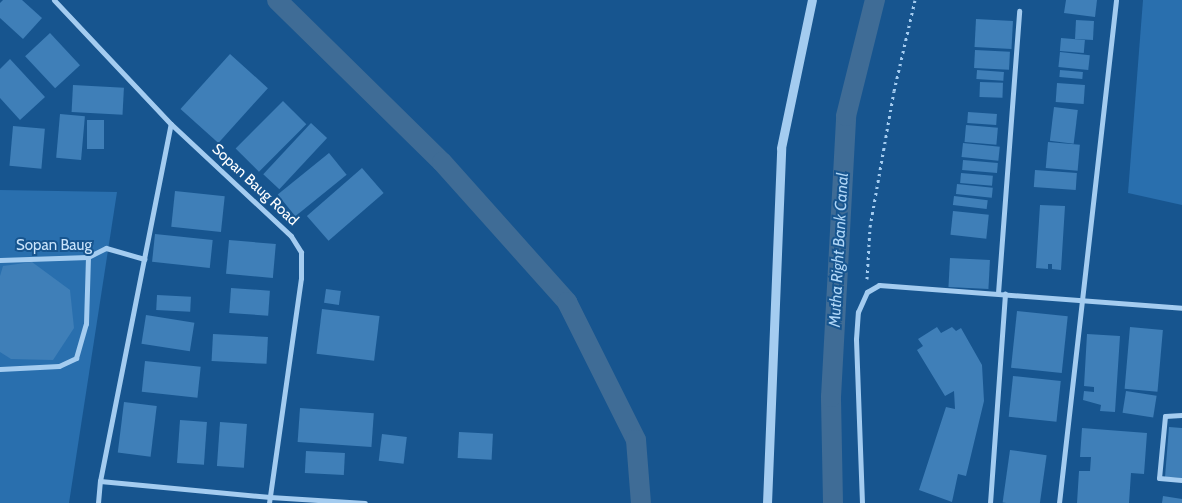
<!DOCTYPE html>
<style>
body{margin:0}
#map{position:relative;width:1182px;height:503px;overflow:hidden;background:#17558f;font-family:Cabin,sans-serif}
div>[style]{position:absolute}
.green>*{inset:0;background:#296fae}
.canal>*{height:20px;margin:-10px;padding:0 10px;transform-origin:10px;border-radius:10px;background:#3f6c96}
.building>*{inset:0;background:#3f7fb8;transform-origin:0 0}
.path>*{height:3px;margin-top:-1.5px;transform-origin:0;background:repeating-linear-gradient(90deg,#a4ccf0 0 2.5px,transparent 0 6.5px)}
.minor>*{height:5px;margin:-2.5px;padding:0 2.5px;transform-origin:2.5px;border-radius:2.5px;background:#a4ccf0}
.tertiary>*{height:9px;margin:-4.5px;padding:0 4.5px;transform-origin:4.5px;border-radius:4.5px;background:#a4ccf0}
span{translate:-50% -50%;white-space:nowrap;text-align:center;line-height:1.15;-webkit-text-stroke:4px #17558f;paint-order:stroke}
.street-label{font-size:15px;color:#fff}
.park-label{font-size:15px;color:#cae4fb}
.water-label{font-size:16px;color:#afd6f7;font-style:italic}
</style>
<div id="map">
<div class="green">
<i style="clip-path:polygon(1143px 0,1182px 0,1182px 205px,1128px 193px)"></i>
<i style="clip-path:polygon(0 190px,117px 192px,69px 503px,0 503px)"></i>
</div>
<div class="canal">
<i style="left:277px;top:0;width:231px;rotate:44.5deg"></i>
<i style="left:442px;top:162px;width:188px;rotate:48.2deg"></i>
<i style="left:567px;top:302px;width:154px;rotate:63.4deg"></i>
<i style="left:636px;top:440px;width:63px;rotate:85.5deg"></i>
<i style="left:833px;top:503px;width:106px;rotate:-91.1deg"></i>
<i style="left:831px;top:397px;width:281px;rotate:-86.9deg"></i>
<i style="left:846px;top:116px;width:120px;rotate:-76deg"></i>
</div>
<div class="building">
<i style="clip-path:polygon(3px 0,22px 0,42px 18px,23px 39px,0 18px,0 3px)"></i>
<i style="clip-path:polygon(1066px 0,1097px 0,1095px 17px,1064px 13px)"></i>
<i style="left:976px;top:19px;width:37px;height:28px;rotate:3deg"></i>
<i style="left:1076px;top:20px;width:18px;height:19px;rotate:3deg"></i>
<i style="left:50px;top:33px;width:44px;height:34px;rotate:47deg"></i>
<i style="left:1061px;top:38px;width:24px;height:13px;rotate:5deg"></i>
<i style="left:975px;top:50px;width:35px;height:18px;rotate:3deg"></i>
<i style="left:1060px;top:52px;width:30px;height:15px;rotate:6deg"></i>
<i style="left:230px;top:54px;width:51px;height:74px;rotate:42deg"></i>
<i style="clip-path:polygon(10px 59px,45px 97px,20px 120px,0 98px,0 69px)"></i>
<i style="left:977px;top:70px;width:27px;height:9px;rotate:4deg"></i>
<i style="left:1060px;top:70px;width:23px;height:7px;rotate:5deg"></i>
<i style="left:980px;top:82px;width:23px;height:15px;rotate:2deg"></i>
<i style="left:1057px;top:83px;width:28px;height:19px;rotate:4deg"></i>
<i style="left:73px;top:85px;width:51px;height:27px;rotate:3deg"></i>
<i style="left:283px;top:101px;width:33px;height:67px;rotate:45deg"></i>
<i style="left:1054px;top:107px;width:24px;height:34px;rotate:7deg"></i>
<i style="left:968px;top:112px;width:29px;height:11px;rotate:4deg"></i>
<i style="left:60px;top:114px;width:25px;height:44px;rotate:5deg"></i>
<i style="left:87px;top:120px;width:17px;height:29px"></i>
<i style="left:311px;top:123px;width:22px;height:70px;rotate:43deg"></i>
<i style="left:966px;top:125px;width:32px;height:17px;rotate:5deg"></i>
<i style="left:13px;top:126px;width:32px;height:40px;rotate:5deg"></i>
<i style="left:1048px;top:142px;width:32px;height:26px;rotate:5deg"></i>
<i style="left:963px;top:143px;width:37px;height:14px;rotate:6deg"></i>
<i style="left:329px;top:153px;width:28px;height:66px;rotate:51deg"></i>
<i style="left:963px;top:160px;width:35px;height:10px;rotate:5deg"></i>
<i style="left:362px;top:168px;width:33px;height:73px;rotate:49deg"></i>
<i style="left:1035px;top:170px;width:42px;height:17px;rotate:4deg"></i>
<i style="left:961px;top:173px;width:32px;height:10px;rotate:5deg"></i>
<i style="left:957px;top:184px;width:36px;height:10px;rotate:6deg"></i>
<i style="left:175px;top:191px;width:50px;height:36px;rotate:6deg"></i>
<i style="left:954px;top:196px;width:34px;height:9px;rotate:7deg"></i>
<i style="clip-path:polygon(1040px 205px,1065px 206px,1061px 270px,1052px 269px,1052px 264px,1048px 264px,1048px 269px,1036px 268px)"></i>
<i style="left:953px;top:211px;width:36px;height:24px;rotate:6deg"></i>
<i style="left:155px;top:234px;width:58px;height:28px;rotate:6deg"></i>
<i style="left:229px;top:240px;width:47px;height:34px;rotate:5deg"></i>
<i style="left:950px;top:258px;width:40px;height:29px;rotate:3deg"></i>
<i style="clip-path:polygon(32px 262px,70px 290px,74px 328px,53px 360px,11px 359px,0 352px,0 276px,3px 266px)"></i>
<i style="left:231px;top:288px;width:39px;height:25px;rotate:4deg"></i>
<i style="left:326px;top:289px;width:15px;height:14px;rotate:8deg"></i>
<i style="left:157px;top:295px;width:34px;height:15px;rotate:3deg"></i>
<i style="left:322px;top:309px;width:58px;height:45px;rotate:7deg"></i>
<i style="left:1017px;top:311px;width:51px;height:57px;rotate:6deg"></i>
<i style="left:146px;top:315px;width:49px;height:29px;rotate:9deg"></i>
<i style="clip-path:polygon(937px 327px,941px 333px,952px 327px,956px 331px,961px 328px,982px 365px,984px 401px,966px 476px,958px 474px,952px 502px,919px 490px,946px 407px,955px 409px,954px 391px,945px 396px,917px 350px,923px 346px,918px 339px)"></i>
<i style="left:1130px;top:327px;width:33px;height:62px;rotate:5deg"></i>
<i style="left:213px;top:334px;width:55px;height:27px;rotate:3deg"></i>
<i style="clip-path:polygon(1087px 334px,1120px 336px,1115px 412px,1100px 411px,1101px 405px,1083px 400px,1084px 391px,1094px 392px,1094px 387px,1084px 386px)"></i>
<i style="left:145px;top:361px;width:56px;height:31px;rotate:6deg"></i>
<i style="left:1013px;top:376px;width:48px;height:41px;rotate:6deg"></i>
<i style="left:1126px;top:391px;width:31px;height:22px;rotate:9deg"></i>
<i style="left:124px;top:402px;width:33px;height:51px;rotate:7deg"></i>
<i style="left:300px;top:408px;width:74px;height:34px;rotate:4deg"></i>
<i style="left:180px;top:420px;width:27px;height:43px;rotate:4deg"></i>
<i style="left:220px;top:422px;width:27px;height:44px;rotate:4deg"></i>
<i style="clip-path:polygon(1169px 427px,1182px 428px,1182px 478px,1165px 477px)"></i>
<i style="clip-path:polygon(1082px 428px,1147px 433px,1144px 474px,1131px 473px,1129px 503px,1077px 503px,1079px 471px,1090px 471px,1091px 457px,1080px 457px)"></i>
<i style="left:459px;top:432px;width:34px;height:26px;rotate:3deg"></i>
<i style="left:382px;top:434px;width:25px;height:27px;rotate:7deg"></i>
<i style="left:1010px;top:450px;width:37px;height:53px;rotate:8deg"></i>
<i style="left:306px;top:451px;width:39px;height:22px;rotate:3deg"></i>
<i style="clip-path:polygon(1163px 496px,1182px 499px,1182px 503px,1162px 503px)"></i>
</div>
<div class="path">
<i style="left:867px;top:279px;width:52px;rotate:-86.7deg"></i>
<i style="left:870px;top:227px;width:138px;rotate:-80deg"></i>
<i style="left:894px;top:91px;width:93px;rotate:-77deg"></i>
</div>
<div class="minor">
<i style="left:54px;top:0;width:170px;rotate:46.7deg"></i>
<i style="left:171px;top:124px;width:164px;rotate:43deg"></i>
<i style="left:291px;top:236px;width:19px;rotate:58deg"></i>
<i style="left:301px;top:252px;width:26px;rotate:90deg"></i>
<i style="left:301px;top:278px;width:227px;rotate:98.1deg"></i>
<i style="left:0;top:260px;width:88px;rotate:-2deg"></i>
<i style="left:88px;top:257px;width:20px;rotate:-27deg"></i>
<i style="left:106px;top:248px;width:40px;rotate:16deg"></i>
<i style="left:998px;top:293px;width:283px;rotate:-85.7deg"></i>
<i style="left:0;top:369px;width:59px;rotate:-2.9deg"></i>
<i style="left:59px;top:366px;width:19px;rotate:-25deg"></i>
<i style="left:76px;top:358px;width:35px;rotate:-74deg"></i>
<i style="left:86px;top:324px;width:67px;rotate:-88.3deg"></i>
<i style="left:1182px;top:415px;width:17px;rotate:177deg"></i>
<i style="left:1165px;top:416px;width:62px;rotate:95.5deg"></i>
<i style="left:1159px;top:478px;width:23px;rotate:5deg"></i>
<i style="left:100px;top:481px;width:171px;rotate:5.4deg"></i>
<i style="left:270px;top:497px;width:95px;rotate:3.6deg"></i>
<i style="left:98px;top:503px;width:22px;rotate:-85deg"></i>
<i style="left:100px;top:481px;width:364px;rotate:-78.8deg"></i>
<i style="left:862px;top:503px;width:164px;rotate:-92.1deg"></i>
<i style="left:856px;top:339px;width:27px;rotate:-86deg"></i>
<i style="left:858px;top:312px;width:22px;rotate:-66deg"></i>
<i style="left:867px;top:292px;width:14px;rotate:-30deg"></i>
<i style="left:879px;top:285px;width:304px;rotate:4.3deg"></i>
<i style="left:990px;top:503px;width:210px;rotate:-85.9deg"></i>
<i style="left:1059px;top:503px;width:506px;rotate:-83.53deg"></i>
</div>
<div class="tertiary">
<i style="left:767px;top:503px;width:355px;rotate:-87.7deg"></i>
<i style="left:781px;top:148px;width:151px;rotate:-78.2deg"></i>
</div>
<div class="street-label">
<span style="left:255px;top:185px;rotate:43deg">Sopan Baug Road</span>
</div>
<div class="park-label">
<span style="left:54px;top:246px">Sopan Baug</span>
</div>
<div class="water-label">
<span style="left:839px;top:250px;rotate:-87deg">Mutha Right Bank Canal</span>
</div>
</div>
